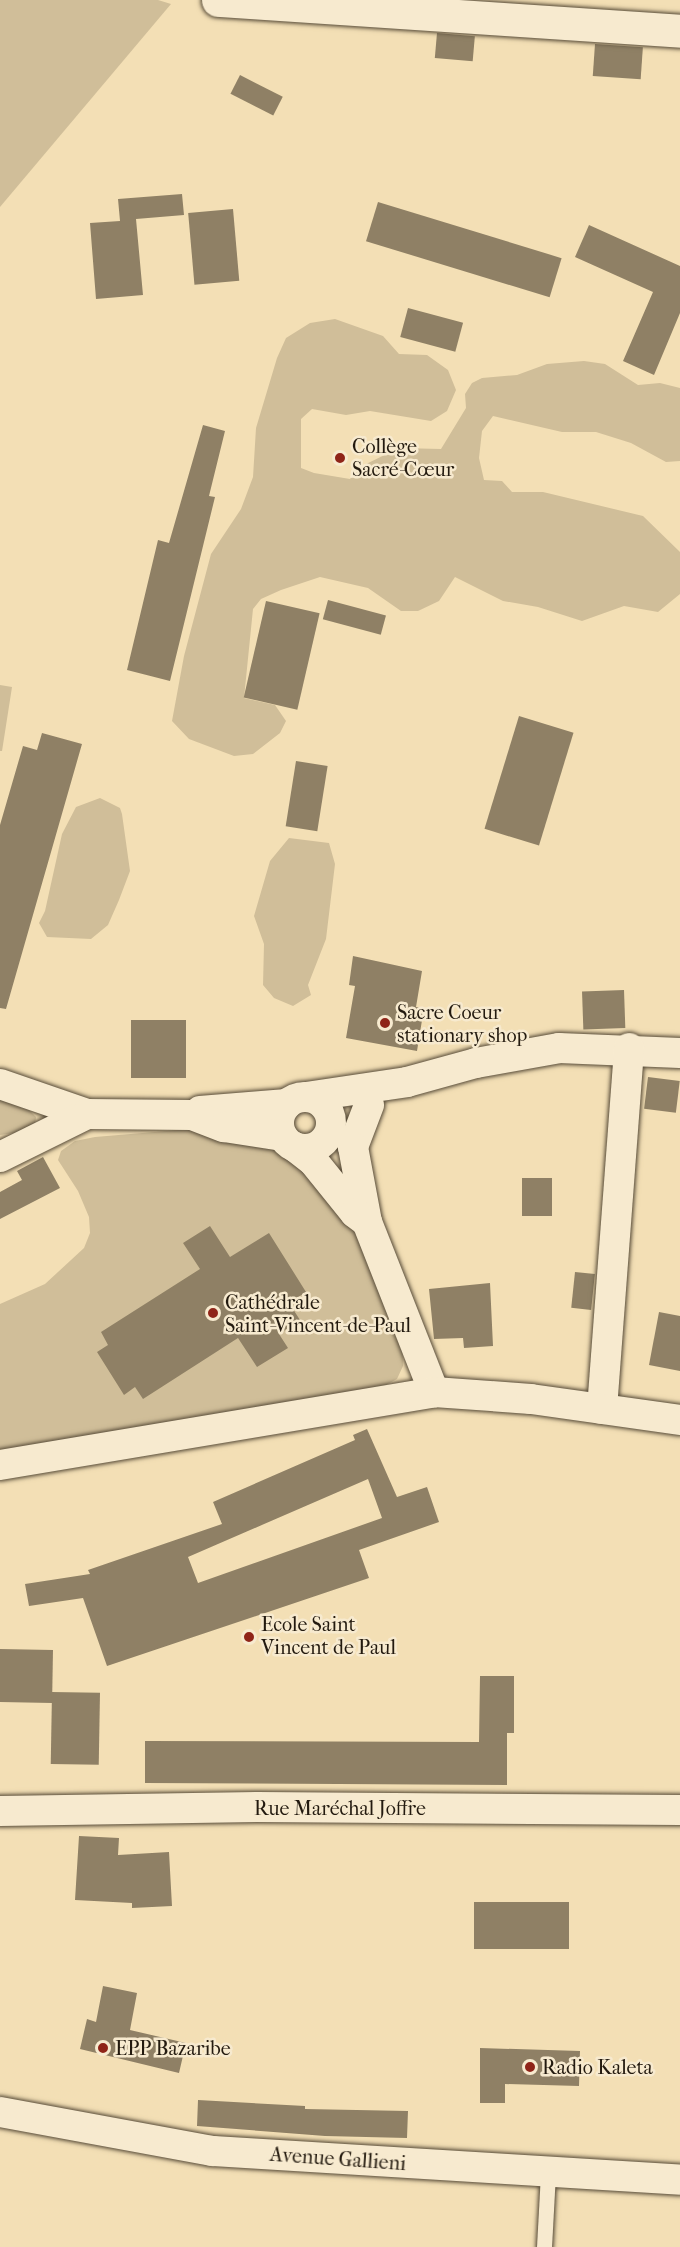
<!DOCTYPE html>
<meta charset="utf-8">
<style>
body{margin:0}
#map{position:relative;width:680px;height:2247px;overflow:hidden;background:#f3dfb5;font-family:"IM FELL French Canon",serif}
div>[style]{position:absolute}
.green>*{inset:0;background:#d0be99}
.building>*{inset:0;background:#8f8065;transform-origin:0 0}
.roads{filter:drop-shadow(0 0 2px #574b38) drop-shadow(0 0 2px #574b38)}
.lane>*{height:15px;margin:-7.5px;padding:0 7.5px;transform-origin:7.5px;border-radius:7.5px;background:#f7eacf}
.street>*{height:30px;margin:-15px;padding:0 15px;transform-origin:15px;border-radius:15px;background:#f7eacf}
.street>.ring{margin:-15px;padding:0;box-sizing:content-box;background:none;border:30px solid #f7eacf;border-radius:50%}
.secondary>*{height:33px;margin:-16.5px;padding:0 16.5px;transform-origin:16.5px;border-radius:16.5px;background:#f7eacf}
.dots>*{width:16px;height:16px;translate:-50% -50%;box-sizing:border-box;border:3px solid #f7eacf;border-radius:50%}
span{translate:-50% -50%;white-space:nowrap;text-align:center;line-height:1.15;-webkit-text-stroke:5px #f7eacf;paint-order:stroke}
.poi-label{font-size:20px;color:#231a0f}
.left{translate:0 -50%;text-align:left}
.street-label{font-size:20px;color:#231a0f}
</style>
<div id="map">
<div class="green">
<i style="clip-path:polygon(0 0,158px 0,171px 4px,0 207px)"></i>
<i style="clip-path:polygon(335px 319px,383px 336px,399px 354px,427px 355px,448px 370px,456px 390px,447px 411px,431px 421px,370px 411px,346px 415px,312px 409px,301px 419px,301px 468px,314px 473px,350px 479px,362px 466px,399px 448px,441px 449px,466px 408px,465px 394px,472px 383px,482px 378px,517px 375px,547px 364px,584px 361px,605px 364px,638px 385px,660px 383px,680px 388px,680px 461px,666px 462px,631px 443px,596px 432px,562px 432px,493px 416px,482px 431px,479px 458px,484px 480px,502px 481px,512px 492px,543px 492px,643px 516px,680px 552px,680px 594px,658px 612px,624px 606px,582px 621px,538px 607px,503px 601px,455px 577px,439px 601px,418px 611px,401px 611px,368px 588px,320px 577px,281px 590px,261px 599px,253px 609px,244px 698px,275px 705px,286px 721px,280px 733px,253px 754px,234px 756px,189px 739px,172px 721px,184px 656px,211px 554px,241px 509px,253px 477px,256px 428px,277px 358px,286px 338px,310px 323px)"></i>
<i style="clip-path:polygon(0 685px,12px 687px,2px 751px,0 751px)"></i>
<i style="clip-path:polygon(100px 798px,120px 808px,122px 814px,130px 871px,119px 900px,108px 925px,91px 939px,47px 937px,39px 923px,45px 911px,62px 834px,76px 807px)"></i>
<i style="clip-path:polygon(289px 838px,329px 843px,335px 864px,326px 939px,308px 985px,311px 995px,293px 1006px,274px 998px,263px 985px,264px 944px,254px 916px,270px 861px)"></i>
<i style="clip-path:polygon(0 1099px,28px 1109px,36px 1117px,35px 1125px,27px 1131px,0 1135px)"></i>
<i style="clip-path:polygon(190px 1129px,266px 1143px,295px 1162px,341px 1208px,370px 1259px,402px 1341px,403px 1366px,397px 1379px,382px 1387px,0 1454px,0 1304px,45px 1284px,84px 1248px,90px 1233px,89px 1217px,78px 1191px,58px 1160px,61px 1151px,75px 1141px,95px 1137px)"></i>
</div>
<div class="building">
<i style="left:437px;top:33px;width:38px;height:25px;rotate:5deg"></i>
<i style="left:595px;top:44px;width:48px;height:32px;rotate:4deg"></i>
<i style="left:240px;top:75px;width:48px;height:21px;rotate:27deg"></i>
<i style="clip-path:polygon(182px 194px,184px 215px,136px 219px,143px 295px,96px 299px,90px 223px,120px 221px,118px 199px)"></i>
<i style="left:378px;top:202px;width:192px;height:41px;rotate:17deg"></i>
<i style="left:233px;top:209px;width:72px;height:45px;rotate:85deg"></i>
<i style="clip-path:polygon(589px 225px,680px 266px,680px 313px,654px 375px,623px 361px,653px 292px,575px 257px)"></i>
<i style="left:408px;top:308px;width:57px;height:30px;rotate:15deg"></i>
<i style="clip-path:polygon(203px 425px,225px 431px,209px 496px,215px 497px,170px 681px,127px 670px,158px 540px,169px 543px)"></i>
<i style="left:328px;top:600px;width:60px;height:20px;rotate:15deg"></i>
<i style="left:266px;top:601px;width:55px;height:99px;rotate:13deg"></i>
<i style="left:519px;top:716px;width:57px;height:118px;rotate:17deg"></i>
<i style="clip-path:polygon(42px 733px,82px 744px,6px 1009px,0 1008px,0 825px,23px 746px,37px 750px)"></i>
<i style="left:296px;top:761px;width:32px;height:66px;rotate:9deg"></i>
<i style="clip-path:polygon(353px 956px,422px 971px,416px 1007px,424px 1008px,417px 1051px,346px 1038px,355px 986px,349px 985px)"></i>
<i style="left:624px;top:990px;width:38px;height:42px;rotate:88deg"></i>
<i style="left:131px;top:1020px;width:55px;height:58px"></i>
<i style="left:648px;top:1077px;width:32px;height:32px;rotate:7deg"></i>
<i style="clip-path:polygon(43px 1157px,60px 1188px,0 1219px,0 1192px,22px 1180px,17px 1171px)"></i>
<i style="left:522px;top:1178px;width:30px;height:38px"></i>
<i style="clip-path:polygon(210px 1226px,230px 1257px,269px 1233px,306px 1292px,289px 1303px,300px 1320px,279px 1334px,288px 1348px,257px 1367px,238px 1338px,143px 1399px,135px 1387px,124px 1395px,97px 1352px,108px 1345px,101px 1332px,200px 1269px,183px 1243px)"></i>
<i style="left:575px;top:1272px;width:20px;height:36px;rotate:6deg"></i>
<i style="clip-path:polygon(490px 1283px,493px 1346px,464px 1348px,463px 1338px,434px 1339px,429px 1289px)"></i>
<i style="clip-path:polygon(659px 1312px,680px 1316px,680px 1371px,649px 1365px)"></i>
<i style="clip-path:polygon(evenodd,367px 1429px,397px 1497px,427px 1487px,439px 1522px,359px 1550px,369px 1578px,107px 1666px,83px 1598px,29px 1606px,25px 1584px,90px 1574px,88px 1570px,222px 1524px,213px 1502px,355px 1440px,353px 1435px,367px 1429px,368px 1479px,382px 1518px,198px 1583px,188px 1557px,368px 1479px)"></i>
<i style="left:0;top:1649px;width:53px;height:53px;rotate:1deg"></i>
<i style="clip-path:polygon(480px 1676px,514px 1676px,514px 1733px,507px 1733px,507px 1785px,145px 1783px,145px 1741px,479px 1742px)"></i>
<i style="left:52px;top:1692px;width:48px;height:72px;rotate:1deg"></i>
<i style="clip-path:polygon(79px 1836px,119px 1838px,118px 1855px,169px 1852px,172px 1906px,132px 1908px,132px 1903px,75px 1900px)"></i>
<i style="left:474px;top:1902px;width:95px;height:47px"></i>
<i style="clip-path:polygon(103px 1986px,137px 1993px,130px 2030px,186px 2043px,179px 2073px,80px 2049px,87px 2019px,96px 2022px)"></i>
<i style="clip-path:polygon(480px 2048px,580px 2051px,579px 2086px,505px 2084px,505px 2103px,480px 2103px)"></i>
<i style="clip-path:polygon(198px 2100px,305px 2106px,305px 2109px,408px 2111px,407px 2138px,325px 2136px,197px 2126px)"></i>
</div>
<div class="roads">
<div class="lane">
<i style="left:544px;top:2247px;width:75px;rotate:-86.9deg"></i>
</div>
<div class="street">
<i style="left:0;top:1084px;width:92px;rotate:19deg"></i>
<i style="left:306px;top:1097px;width:102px;rotate:-8.4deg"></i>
<i style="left:407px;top:1082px;width:72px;rotate:-15.4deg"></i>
<i style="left:476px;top:1063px;width:84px;rotate:-10.2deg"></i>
<i style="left:559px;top:1048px;width:121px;rotate:2.4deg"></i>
<i class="ring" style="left:279px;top:1097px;width:22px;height:22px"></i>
<i style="left:369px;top:1105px;width:45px;rotate:110.9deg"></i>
<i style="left:353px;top:1147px;width:76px;rotate:79.4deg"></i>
<i style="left:367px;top:1222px;width:183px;rotate:68.5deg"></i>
<i style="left:200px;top:1111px;width:87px;rotate:-4.6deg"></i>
<i style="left:295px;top:1147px;width:24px;rotate:38deg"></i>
<i style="left:314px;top:1162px;width:65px;rotate:51.2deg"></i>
<i style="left:355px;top:1213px;width:15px;rotate:37deg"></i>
<i style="left:0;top:1157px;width:97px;rotate:-26.3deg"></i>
<i style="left:87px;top:1114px;width:105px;rotate:0.5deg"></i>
<i style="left:192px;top:1115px;width:34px;rotate:21deg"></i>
<i style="left:224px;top:1127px;width:59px;rotate:8.8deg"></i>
<i style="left:602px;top:1409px;width:362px;rotate:-85.7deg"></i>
<i style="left:0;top:1465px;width:440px;rotate:-9.5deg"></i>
<i style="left:434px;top:1392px;width:97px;rotate:4.1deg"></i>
<i style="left:531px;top:1399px;width:150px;rotate:8deg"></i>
<i style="left:0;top:1811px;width:257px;rotate:-0.9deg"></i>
<i style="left:257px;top:1807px;width:423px;rotate:0.4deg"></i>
<i style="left:0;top:2112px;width:216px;rotate:10.4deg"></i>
<i style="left:212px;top:2151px;width:469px;rotate:3.5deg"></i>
</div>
<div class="secondary">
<i style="left:218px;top:0;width:463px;rotate:3.8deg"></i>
</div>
</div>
<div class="dots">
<i style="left:340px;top:458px;background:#8f2418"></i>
<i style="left:385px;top:1023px;background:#8f2418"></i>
<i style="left:213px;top:1313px;background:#8f2418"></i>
<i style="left:249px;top:1637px;background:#8f2418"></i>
<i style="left:103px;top:2048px;background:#8f2418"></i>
<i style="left:530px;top:2067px;background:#8f2418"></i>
</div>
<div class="poi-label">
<span class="left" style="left:352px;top:458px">Collège<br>Sacré-Cœur</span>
<span class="left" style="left:397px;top:1024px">Sacre Coeur<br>stationary shop</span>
<span class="left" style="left:225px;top:1314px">Cathédrale<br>Saint-Vincent-de-Paul</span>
<span class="left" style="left:261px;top:1636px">Ecole Saint<br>Vincent de Paul</span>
<span class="left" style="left:115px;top:2048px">EPP Bazaribe</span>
<span class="left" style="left:542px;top:2067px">Radio Kaleta</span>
</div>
<div class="street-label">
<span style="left:340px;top:1808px">Rue Maréchal Joffre</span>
<span style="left:338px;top:2159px;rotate:4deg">Avenue Gallieni</span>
</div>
</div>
